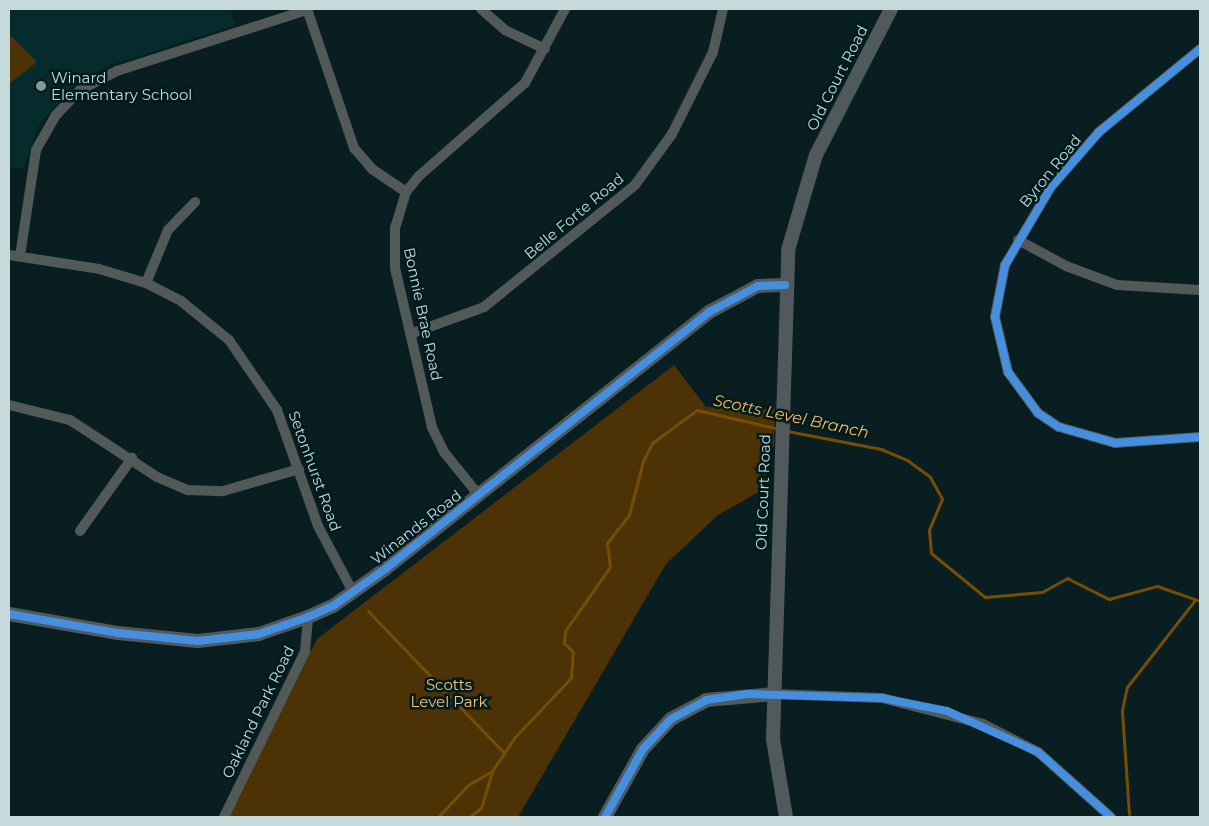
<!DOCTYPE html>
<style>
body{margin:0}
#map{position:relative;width:1209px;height:826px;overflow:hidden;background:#091e20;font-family:Montserrat,sans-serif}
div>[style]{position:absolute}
.built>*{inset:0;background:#052b2d}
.green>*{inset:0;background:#4c3204}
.stream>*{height:3px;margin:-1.5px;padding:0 1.5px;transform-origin:1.5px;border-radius:1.5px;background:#764d03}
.street>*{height:10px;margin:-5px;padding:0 5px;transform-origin:5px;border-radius:5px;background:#515959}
.secondary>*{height:14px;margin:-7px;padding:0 7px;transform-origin:7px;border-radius:7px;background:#505a5c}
.cycleway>*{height:8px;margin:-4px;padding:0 4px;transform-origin:4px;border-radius:4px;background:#468fdf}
.dots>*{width:14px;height:14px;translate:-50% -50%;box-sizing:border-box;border:2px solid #001b1e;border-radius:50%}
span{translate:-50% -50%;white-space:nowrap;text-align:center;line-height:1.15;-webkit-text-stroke:5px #001b1e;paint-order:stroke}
.poi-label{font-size:15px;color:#c6dadc}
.left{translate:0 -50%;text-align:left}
.street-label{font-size:15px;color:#c6dadc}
.park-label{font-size:15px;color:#f9c17d}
.water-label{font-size:16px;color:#ffb95e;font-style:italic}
.frame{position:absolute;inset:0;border:10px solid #c6dadc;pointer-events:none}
</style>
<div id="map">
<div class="built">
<i style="clip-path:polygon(9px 9px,230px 9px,236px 25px,111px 65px,79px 81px,39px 125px,23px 169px,9px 167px)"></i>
</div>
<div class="green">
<i style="clip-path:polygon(9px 34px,37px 62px,9px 84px)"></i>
<i style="clip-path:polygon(674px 365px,706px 407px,775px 409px,774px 447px,766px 447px,764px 489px,718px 515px,666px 564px,518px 817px,226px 817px,317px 639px)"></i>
</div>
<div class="stream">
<i style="left:787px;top:431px;width:96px;rotate:10.8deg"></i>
<i style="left:881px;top:449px;width:28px;rotate:23deg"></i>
<i style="left:907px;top:460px;width:29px;rotate:36deg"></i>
<i style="left:930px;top:477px;width:25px;rotate:61deg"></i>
<i style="left:942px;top:499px;width:34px;rotate:113deg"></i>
<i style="left:929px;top:530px;width:23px;rotate:85deg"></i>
<i style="left:931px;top:553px;width:70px;rotate:39.2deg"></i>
<i style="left:985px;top:597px;width:57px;rotate:-5deg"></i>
<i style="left:1042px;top:592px;width:29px;rotate:-29deg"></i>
<i style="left:1067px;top:578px;width:47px;rotate:26.6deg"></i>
<i style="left:1109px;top:599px;width:50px;rotate:-15.2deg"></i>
<i style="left:1157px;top:586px;width:46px;rotate:19.2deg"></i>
<i style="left:368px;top:611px;width:197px;rotate:46.2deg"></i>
<i style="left:1129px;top:814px;width:104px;rotate:-93.9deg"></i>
<i style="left:1122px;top:710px;width:24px;rotate:-78deg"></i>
<i style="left:1127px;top:687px;width:110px;rotate:-52deg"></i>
<i style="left:438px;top:817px;width:44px;rotate:-46.8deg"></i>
<i style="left:468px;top:785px;width:28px;rotate:-30deg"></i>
<i style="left:469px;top:817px;width:15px;rotate:-37deg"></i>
<i style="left:481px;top:808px;width:39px;rotate:-73deg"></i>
<i style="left:492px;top:771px;width:40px;rotate:-56deg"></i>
<i style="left:514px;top:738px;width:83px;rotate:-46.5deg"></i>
<i style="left:571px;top:678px;width:26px;rotate:-86deg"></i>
<i style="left:573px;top:652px;width:13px;rotate:-135deg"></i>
<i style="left:564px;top:643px;width:12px;rotate:-85deg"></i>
<i style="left:565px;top:631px;width:78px;rotate:-54.9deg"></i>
<i style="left:610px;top:567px;width:24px;rotate:-97deg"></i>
<i style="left:607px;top:543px;width:36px;rotate:-52deg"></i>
<i style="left:629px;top:515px;width:56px;rotate:-75.5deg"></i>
<i style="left:643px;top:461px;width:20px;rotate:-63deg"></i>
<i style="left:652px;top:443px;width:56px;rotate:-36.3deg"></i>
<i style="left:697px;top:410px;width:84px;rotate:13deg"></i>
</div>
<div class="street">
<i style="left:307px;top:9px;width:147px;rotate:71.3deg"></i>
<i style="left:354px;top:148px;width:28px;rotate:49deg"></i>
<i style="left:372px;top:169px;width:41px;rotate:34.1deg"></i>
<i style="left:481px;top:9px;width:32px;rotate:41deg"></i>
<i style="left:505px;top:30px;width:44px;rotate:25.4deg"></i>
<i style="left:1200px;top:49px;width:131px;rotate:140.6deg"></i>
<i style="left:1099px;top:132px;width:73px;rotate:131.1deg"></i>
<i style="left:1051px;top:187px;width:91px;rotate:120.5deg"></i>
<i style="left:1005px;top:265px;width:53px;rotate:100.9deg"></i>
<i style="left:995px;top:317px;width:57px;rotate:76.7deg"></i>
<i style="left:1008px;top:372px;width:51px;rotate:53.8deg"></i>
<i style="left:1038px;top:413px;width:25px;rotate:34deg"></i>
<i style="left:1059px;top:427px;width:58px;rotate:15.9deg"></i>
<i style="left:1115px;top:443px;width:85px;rotate:-4deg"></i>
<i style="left:1018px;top:240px;width:55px;rotate:28.4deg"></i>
<i style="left:1066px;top:266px;width:54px;rotate:20.4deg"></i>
<i style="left:1117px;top:285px;width:83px;rotate:3.4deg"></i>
<i style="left:9px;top:255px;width:91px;rotate:8.8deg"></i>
<i style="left:99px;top:269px;width:49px;rotate:16.6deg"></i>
<i style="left:146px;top:283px;width:39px;rotate:27deg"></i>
<i style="left:181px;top:301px;width:62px;rotate:39.1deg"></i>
<i style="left:229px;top:340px;width:85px;rotate:55.6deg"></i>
<i style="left:277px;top:410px;width:123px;rotate:70.5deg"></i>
<i style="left:318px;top:526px;width:75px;rotate:62.1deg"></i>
<i style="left:20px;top:256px;width:107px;rotate:-81.4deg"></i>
<i style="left:36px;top:150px;width:40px;rotate:-60.3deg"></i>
<i style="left:56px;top:115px;width:35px;rotate:-46deg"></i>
<i style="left:80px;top:90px;width:42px;rotate:-27.2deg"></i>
<i style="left:117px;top:71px;width:200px;rotate:-17.8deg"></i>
<i style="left:146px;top:283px;width:57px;rotate:-67.5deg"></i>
<i style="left:168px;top:230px;width:39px;rotate:-46deg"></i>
<i style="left:410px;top:334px;width:79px;rotate:-20deg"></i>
<i style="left:484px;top:307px;width:194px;rotate:-38.9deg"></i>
<i style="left:635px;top:185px;width:63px;rotate:-54deg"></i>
<i style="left:672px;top:134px;width:92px;rotate:-63.4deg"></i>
<i style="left:713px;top:52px;width:44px;rotate:-76.9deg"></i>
<i style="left:9px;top:405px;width:63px;rotate:13.8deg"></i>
<i style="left:70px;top:420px;width:104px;rotate:33.2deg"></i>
<i style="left:157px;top:477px;width:34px;rotate:23deg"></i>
<i style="left:188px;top:490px;width:35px;rotate:2deg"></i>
<i style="left:223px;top:491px;width:79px;rotate:-16.1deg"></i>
<i style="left:478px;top:494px;width:54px;rotate:-129deg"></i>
<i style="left:444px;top:452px;width:28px;rotate:-116deg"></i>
<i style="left:432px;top:427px;width:163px;rotate:-103.1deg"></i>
<i style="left:395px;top:268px;width:40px;rotate:-90deg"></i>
<i style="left:395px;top:228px;width:38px;rotate:-73deg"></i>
<i style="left:406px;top:192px;width:21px;rotate:-51deg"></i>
<i style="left:419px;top:176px;width:141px;rotate:-41.3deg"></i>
<i style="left:525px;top:83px;width:84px;rotate:-61.6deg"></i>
<i style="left:80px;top:531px;width:90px;rotate:-54.5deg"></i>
<i style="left:774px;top:694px;width:108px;rotate:2.1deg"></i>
<i style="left:882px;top:698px;width:104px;rotate:14.4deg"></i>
<i style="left:983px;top:724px;width:62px;rotate:27deg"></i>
<i style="left:1038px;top:752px;width:98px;rotate:41.7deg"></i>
<i style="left:224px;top:817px;width:184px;rotate:-63.9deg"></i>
<i style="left:305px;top:652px;width:35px;rotate:-85deg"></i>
</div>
<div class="secondary">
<i style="left:9px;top:614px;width:111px;rotate:9.9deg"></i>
<i style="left:118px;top:633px;width:80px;rotate:5.7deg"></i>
<i style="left:198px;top:641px;width:61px;rotate:-6.5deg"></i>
<i style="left:259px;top:634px;width:52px;rotate:-19.1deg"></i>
<i style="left:308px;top:617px;width:27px;rotate:-24deg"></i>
<i style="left:333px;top:606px;width:64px;rotate:-35.4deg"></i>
<i style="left:385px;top:569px;width:414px;rotate:-38.4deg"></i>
<i style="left:709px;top:312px;width:55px;rotate:-28deg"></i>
<i style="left:758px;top:286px;width:27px;rotate:-2deg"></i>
<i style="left:605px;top:817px;width:78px;rotate:-60.8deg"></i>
<i style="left:643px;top:749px;width:41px;rotate:-47deg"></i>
<i style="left:671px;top:719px;width:40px;rotate:-28deg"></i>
<i style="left:706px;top:700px;width:68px;rotate:-5deg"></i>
<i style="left:786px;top:817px;width:79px;rotate:-99.5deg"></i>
<i style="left:773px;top:739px;width:489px;rotate:-88.2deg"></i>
<i style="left:788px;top:250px;width:99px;rotate:-73.6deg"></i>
<i style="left:816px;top:155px;width:164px;rotate:-62.8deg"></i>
</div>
<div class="cycleway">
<i style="left:1200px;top:49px;width:131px;rotate:140.6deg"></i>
<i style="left:1099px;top:132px;width:73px;rotate:131.1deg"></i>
<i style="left:1051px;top:187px;width:91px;rotate:120.5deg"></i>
<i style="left:1005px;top:265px;width:53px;rotate:100.9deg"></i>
<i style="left:995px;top:317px;width:57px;rotate:76.7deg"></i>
<i style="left:1008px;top:372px;width:51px;rotate:53.8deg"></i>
<i style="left:1038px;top:413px;width:25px;rotate:34deg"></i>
<i style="left:1059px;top:427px;width:58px;rotate:15.9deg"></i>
<i style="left:1115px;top:443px;width:85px;rotate:-4deg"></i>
<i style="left:9px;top:614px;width:111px;rotate:9.9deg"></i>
<i style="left:118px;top:633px;width:80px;rotate:5.7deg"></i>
<i style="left:198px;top:641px;width:61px;rotate:-6.5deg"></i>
<i style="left:259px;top:634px;width:52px;rotate:-19.1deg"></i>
<i style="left:308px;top:617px;width:27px;rotate:-24deg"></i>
<i style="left:333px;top:606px;width:64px;rotate:-35.4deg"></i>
<i style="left:385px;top:569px;width:414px;rotate:-38.4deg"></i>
<i style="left:709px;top:312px;width:55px;rotate:-28deg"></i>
<i style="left:758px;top:286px;width:27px;rotate:-2deg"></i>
<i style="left:605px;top:817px;width:78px;rotate:-60.8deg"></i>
<i style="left:643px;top:749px;width:41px;rotate:-47deg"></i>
<i style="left:671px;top:719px;width:40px;rotate:-28deg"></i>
<i style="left:706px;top:700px;width:42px;rotate:-8.1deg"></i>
<i style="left:748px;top:694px;width:134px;rotate:1.7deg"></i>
<i style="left:882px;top:698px;width:66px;rotate:11.3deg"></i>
<i style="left:947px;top:711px;width:100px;rotate:24.3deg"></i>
<i style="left:1038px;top:752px;width:98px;rotate:41.7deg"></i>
</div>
<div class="dots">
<i style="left:41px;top:86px;background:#84989a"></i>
</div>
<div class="poi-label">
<span class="left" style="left:51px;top:86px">Winard<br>Elementary School</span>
</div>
<div class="street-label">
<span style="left:837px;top:78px;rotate:-63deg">Old Court Road</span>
<span style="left:1050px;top:171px;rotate:-51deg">Byron Road</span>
<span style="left:574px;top:216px;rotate:-40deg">Belle Forte Road</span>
<span style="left:423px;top:314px;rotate:78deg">Bonnie Brae Road</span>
<span style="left:315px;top:471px;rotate:70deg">Setonhurst Road</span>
<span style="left:763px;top:492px;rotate:-88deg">Old Court Road</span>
<span style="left:416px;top:527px;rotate:-38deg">Winands Road</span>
<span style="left:258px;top:712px;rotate:-64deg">Oakland Park Road</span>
</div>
<div class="park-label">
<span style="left:449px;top:693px">Scotts<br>Level Park</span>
</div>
<div class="water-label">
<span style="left:791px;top:417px;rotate:12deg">Scotts Level Branch</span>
</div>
<div class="frame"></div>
</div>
